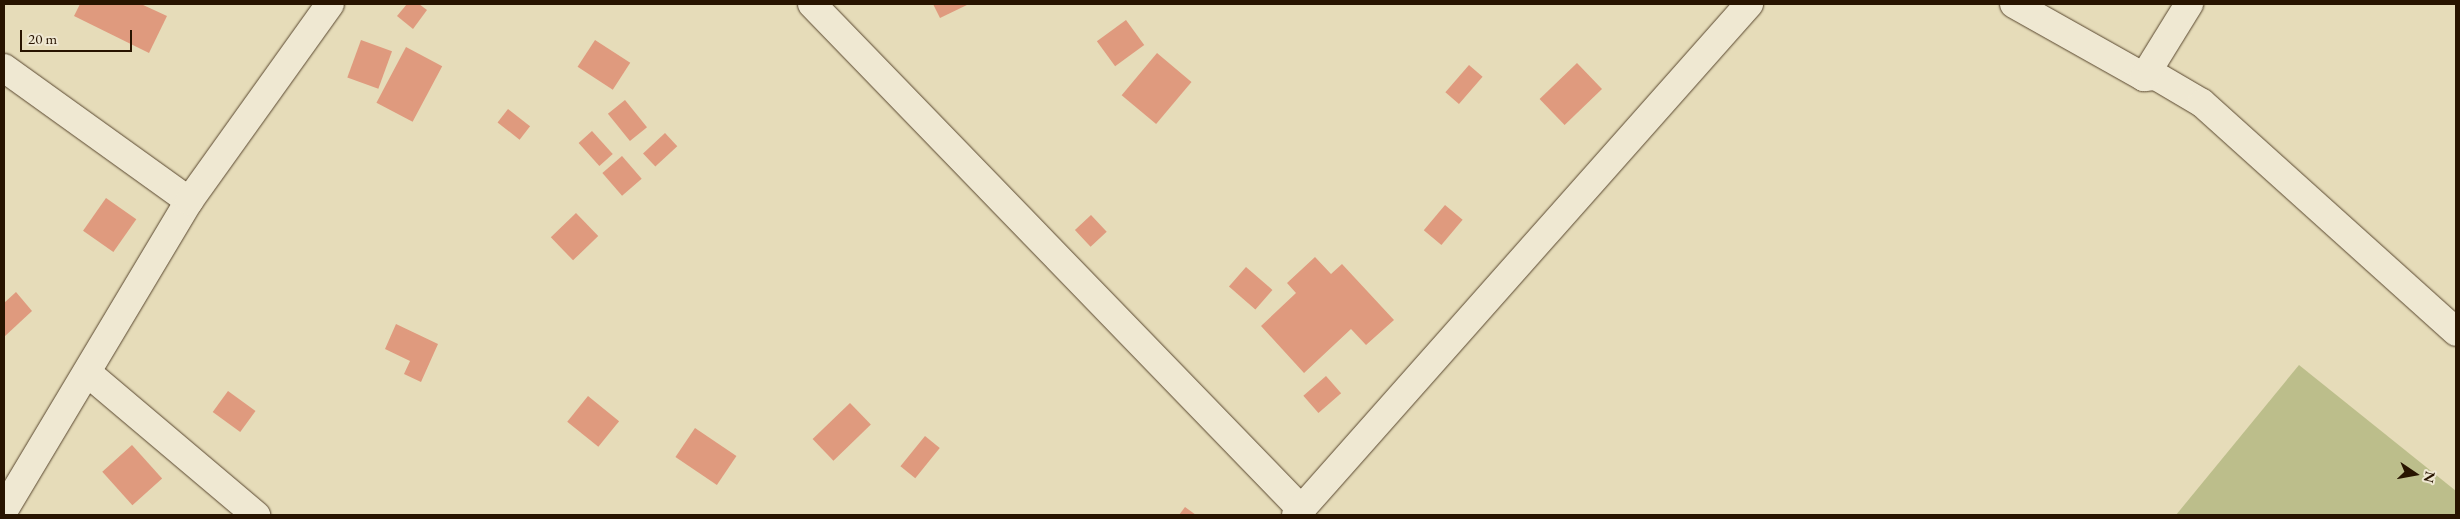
<!DOCTYPE html>
<style>
body{margin:0}
#map{position:relative;width:2460px;height:519px;overflow:hidden;background:#e6dcb9;font-family:"EB Garamond",serif}
div>[style]{position:absolute}
.green>*{inset:0;background:#bcbe8b}
.building>*{inset:0;background:#df9a7e;transform-origin:0 0}
.roads{filter:drop-shadow(0 0 1px #58462e) drop-shadow(0 0 1px #58462e)}
.street>*{height:28px;margin:-14px;padding:0 14px;transform-origin:14px;border-radius:14px;background:#efe8d2}
span{translate:-50% -50%;white-space:nowrap;text-align:center;line-height:1.15;-webkit-text-stroke:4px #efe8d2;paint-order:stroke}
.frame{position:absolute;inset:0;border:5px solid #281400;pointer-events:none}
.north{position:absolute;left:2390px;top:449px;width:50px;height:50px;-webkit-text-stroke:4px #efe8d2;paint-order:stroke;rotate:102deg;font-size:14px;font-weight:700;line-height:20px;text-align:center;color:#281400}
.north::after{content:'';display:block;margin:auto;width:18px;height:22px;background:#281400;clip-path:polygon(50% 0,100% 100%,50% 72%,0 100%)}
.scale{position:absolute;left:20px;top:30px;width:112px;height:22px;box-sizing:border-box;border:2px solid #281400;border-top:0;padding-left:6px;font-size:15px;line-height:18px;white-space:nowrap;color:#281400;-webkit-text-stroke:4px #efe8d2;paint-order:stroke}
</style>
<div id="map">
<div class="green">
<i style="clip-path:polygon(2299px 365px,2456px 491px,2456px 515px,2176px 515px)"></i>
</div>
<div class="building">
<i style="clip-path:polygon(80px 4px,141px 4px,167px 16px,149px 53px,74px 16px)"></i>
<i style="clip-path:polygon(407px 4px,419px 4px,427px 10px,413px 29px,397px 16px)"></i>
<i style="clip-path:polygon(933px 4px,969px 4px,940px 18px)"></i>
<i style="left:1126px;top:20px;width:31px;height:36px;rotate:54deg"></i>
<i style="left:361px;top:40px;width:33px;height:40px;rotate:20deg"></i>
<i style="left:595px;top:40px;width:42px;height:32px;rotate:33deg"></i>
<i style="left:406px;top:47px;width:41px;height:63px;rotate:28deg"></i>
<i style="left:1157px;top:53px;width:45px;height:55px;rotate:40deg"></i>
<i style="left:1577px;top:63px;width:36px;height:52px;rotate:46deg"></i>
<i style="left:1469px;top:65px;width:18px;height:36px;rotate:41deg"></i>
<i style="left:625px;top:100px;width:35px;height:22px;rotate:51deg"></i>
<i style="left:508px;top:109px;width:28px;height:17px;rotate:38deg"></i>
<i style="left:592px;top:131px;width:31px;height:18px;rotate:48deg"></i>
<i style="left:665px;top:133px;width:18px;height:30px;rotate:47deg"></i>
<i style="left:622px;top:156px;width:30px;height:26px;rotate:49deg"></i>
<i style="left:106px;top:198px;width:37px;height:40px;rotate:35deg"></i>
<i style="left:1445px;top:205px;width:23px;height:33px;rotate:40deg"></i>
<i style="left:576px;top:213px;width:32px;height:35px;rotate:46deg"></i>
<i style="left:1091px;top:215px;width:23px;height:22px;rotate:47deg"></i>
<i style="clip-path:polygon(1315px 257px,1331px 274px,1342px 264px,1394px 320px,1366px 345px,1351px 329px,1304px 373px,1261px 326px,1296px 293px,1287px 283px)"></i>
<i style="left:1246px;top:267px;width:35px;height:26px;rotate:41deg"></i>
<i style="clip-path:polygon(16px 292px,32px 311px,4px 337px,4px 303px)"></i>
<i style="clip-path:polygon(396px 324px,438px 344px,421px 382px,404px 374px,410px 361px,385px 349px)"></i>
<i style="left:1326px;top:376px;width:23px;height:30px;rotate:49deg"></i>
<i style="left:228px;top:391px;width:34px;height:26px;rotate:36deg"></i>
<i style="left:588px;top:396px;width:40px;height:33px;rotate:39deg"></i>
<i style="left:850px;top:403px;width:30px;height:52px;rotate:46deg"></i>
<i style="left:695px;top:428px;width:50px;height:35px;rotate:34deg"></i>
<i style="left:925px;top:436px;width:19px;height:39px;rotate:39deg"></i>
<i style="left:132px;top:445px;width:45px;height:40px;rotate:48deg"></i>
<i style="clip-path:polygon(1185px 507px,1196px 515px,1179px 515px)"></i>
</div>
<div class="roads">
<div class="street">
<i style="left:812px;top:4px;width:703px;rotate:45.92deg"></i>
<i style="left:2014px;top:4px;width:149px;rotate:29.3deg"></i>
<i style="left:2144px;top:77px;width:12px;rotate:-5deg"></i>
<i style="left:2156px;top:76px;width:53px;rotate:30.4deg"></i>
<i style="left:2202px;top:103px;width:342px;rotate:42deg"></i>
<i style="left:4px;top:68px;width:228px;rotate:35.7deg"></i>
<i style="left:2144px;top:77px;width:86px;rotate:-58.3deg"></i>
<i style="left:89px;top:374px;width:219px;rotate:40.2deg"></i>
<i style="left:4px;top:510px;width:360px;rotate:-59.1deg"></i>
<i style="left:189px;top:201px;width:242px;rotate:-54.4deg"></i>
<i style="left:1296px;top:515px;width:683px;rotate:-48.44deg"></i>
</div>
</div>
<div class="frame"></div>
<div class="north">N</div>
<div class="scale">20 m</div>
</div>
